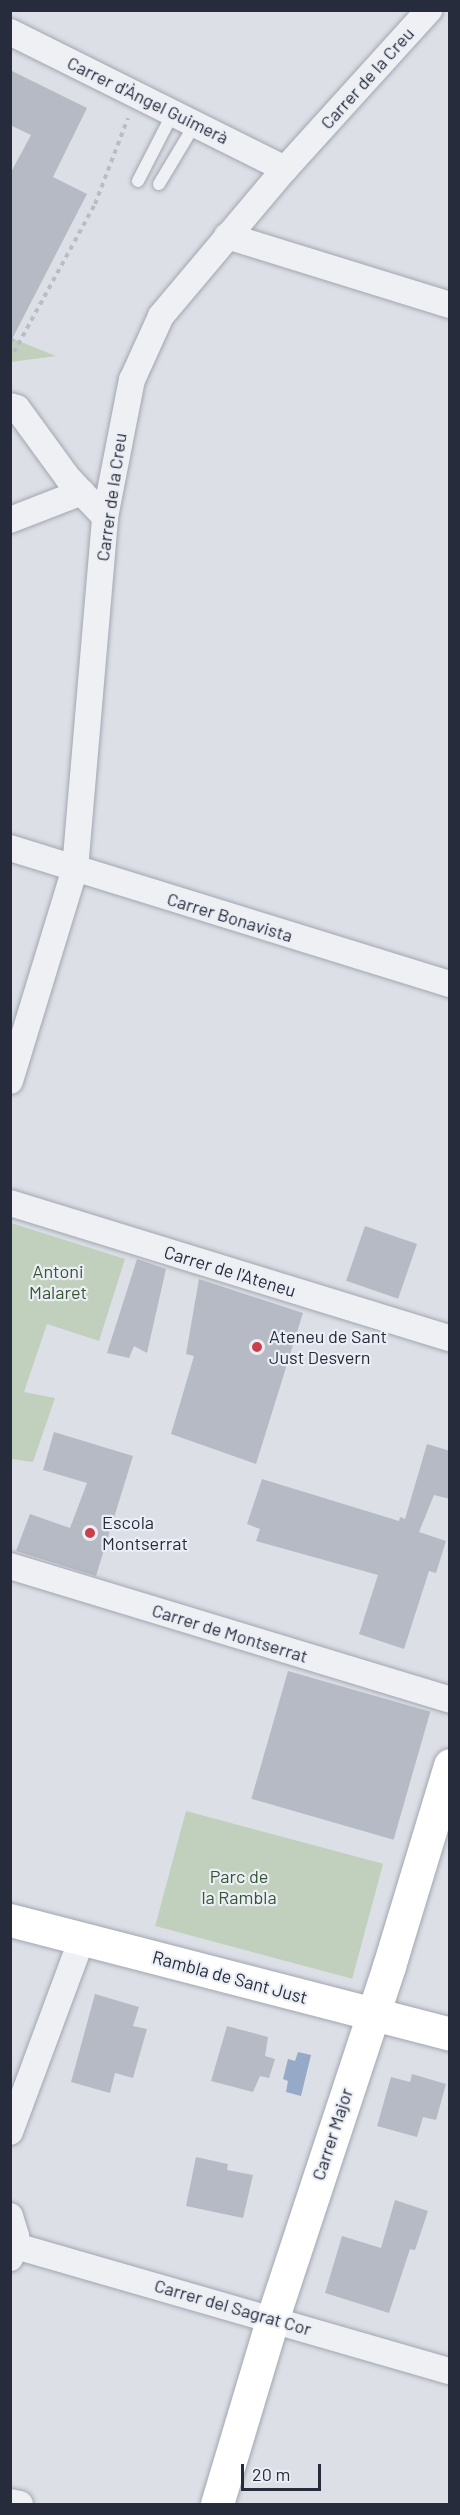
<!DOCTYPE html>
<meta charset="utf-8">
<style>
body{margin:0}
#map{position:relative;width:460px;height:2515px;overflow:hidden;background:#dcdfe6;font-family:Barlow,sans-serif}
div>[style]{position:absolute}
.green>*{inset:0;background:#c0d0bd;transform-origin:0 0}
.water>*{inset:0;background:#96a9c6}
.building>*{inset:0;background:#b6bac5;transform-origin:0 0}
.path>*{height:4px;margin-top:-2px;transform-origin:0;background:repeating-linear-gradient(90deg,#babdc4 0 4.5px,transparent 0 9px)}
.roads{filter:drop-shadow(0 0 2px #a2a6b0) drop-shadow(0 0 2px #a2a6b0)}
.lane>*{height:12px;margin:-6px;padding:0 6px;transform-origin:6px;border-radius:6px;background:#eef0f4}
.street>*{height:26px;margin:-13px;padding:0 13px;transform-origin:13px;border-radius:13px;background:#eef0f4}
.secondary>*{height:33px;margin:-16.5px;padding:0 16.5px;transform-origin:16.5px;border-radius:16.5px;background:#fff}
.dots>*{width:16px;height:16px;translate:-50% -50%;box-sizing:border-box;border:3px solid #ebeef4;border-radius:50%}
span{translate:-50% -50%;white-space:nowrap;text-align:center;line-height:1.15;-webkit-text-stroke:4.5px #ebeef4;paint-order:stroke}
.street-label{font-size:18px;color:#262c3c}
.park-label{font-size:18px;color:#375733}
.poi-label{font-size:18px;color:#262c3c}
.left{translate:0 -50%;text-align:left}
.frame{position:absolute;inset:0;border:12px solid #262c3c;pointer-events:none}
.scale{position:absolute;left:241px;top:2464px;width:80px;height:27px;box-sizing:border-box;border:3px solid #262c3c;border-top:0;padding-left:8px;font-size:18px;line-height:21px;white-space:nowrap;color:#262c3c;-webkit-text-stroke:4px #ebeef4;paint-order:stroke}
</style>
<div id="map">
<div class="green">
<i style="clip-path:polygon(11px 338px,56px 356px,11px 362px)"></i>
<i style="clip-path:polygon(11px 1223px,125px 1259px,99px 1341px,47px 1324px,24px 1392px,55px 1398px,33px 1462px,12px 1459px,11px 1463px)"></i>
<i style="left:186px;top:1811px;width:204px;height:119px;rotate:15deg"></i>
</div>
<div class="water">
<i style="clip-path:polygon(298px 2052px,311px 2055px,301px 2096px,286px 2092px,288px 2081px,283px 2079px,288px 2059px,295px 2061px)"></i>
</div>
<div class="building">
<i style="clip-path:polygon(10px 70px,87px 108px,53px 177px,87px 194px,10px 343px,10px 174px,31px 135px,10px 125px)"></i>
<i style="left:365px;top:1226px;width:55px;height:58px;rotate:19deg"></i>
<i style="clip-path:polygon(137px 1259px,166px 1269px,147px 1353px,134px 1346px,129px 1358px,107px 1353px)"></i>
<i style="clip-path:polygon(199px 1279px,303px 1313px,256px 1464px,171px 1434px,194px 1356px,186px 1354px)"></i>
<i style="clip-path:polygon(54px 1432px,133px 1456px,96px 1576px,16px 1551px,30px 1514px,70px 1528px,87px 1483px,43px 1470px)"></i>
<i style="clip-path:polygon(427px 1444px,450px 1451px,450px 1499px,434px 1495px,419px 1532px,446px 1541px,436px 1573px,429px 1571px,404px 1649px,359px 1634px,378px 1575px,256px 1541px,260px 1529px,247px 1524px,262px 1479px,399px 1521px,400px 1517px,405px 1519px)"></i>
<i style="left:288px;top:1671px;width:148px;height:133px;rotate:16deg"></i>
<i style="clip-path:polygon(95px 1994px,139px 2007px,133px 2026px,147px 2029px,133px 2078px,115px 2073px,110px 2093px,71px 2082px)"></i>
<i style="clip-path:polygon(227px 2026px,268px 2037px,265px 2056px,275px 2059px,269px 2078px,260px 2076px,253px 2092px,211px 2081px)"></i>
<i style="clip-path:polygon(412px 2074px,446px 2084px,436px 2120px,423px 2117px,417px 2137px,377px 2126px,391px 2077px,410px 2082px)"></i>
<i style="clip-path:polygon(196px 2157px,228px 2164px,227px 2170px,253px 2175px,243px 2218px,186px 2206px)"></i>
<i style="clip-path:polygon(395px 2200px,428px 2211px,415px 2250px,410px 2249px,389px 2313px,325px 2293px,342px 2236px,381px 2248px)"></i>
</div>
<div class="path">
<i style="left:10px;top:339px;width:10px;rotate:24deg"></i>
<i style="left:14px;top:352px;width:169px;rotate:-61.3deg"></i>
<i style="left:95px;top:204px;width:92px;rotate:-69deg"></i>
</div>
<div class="roads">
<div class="lane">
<i style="left:138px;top:181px;width:76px;rotate:-62.8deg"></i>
<i style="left:159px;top:184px;width:70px;rotate:-59deg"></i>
</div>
<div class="street">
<i style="left:10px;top:32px;width:307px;rotate:26.5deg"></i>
<i style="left:227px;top:236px;width:233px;rotate:17.2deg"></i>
<i style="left:10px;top:406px;width:7px;rotate:16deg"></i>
<i style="left:17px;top:408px;width:87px;rotate:53.9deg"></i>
<i style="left:68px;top:478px;width:54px;rotate:46.5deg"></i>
<i style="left:10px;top:520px;width:77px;rotate:-21.3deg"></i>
<i style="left:10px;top:848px;width:461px;rotate:17.2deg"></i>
<i style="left:10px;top:1081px;width:222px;rotate:-73deg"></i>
<i style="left:75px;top:869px;width:353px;rotate:-85.1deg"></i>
<i style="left:105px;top:517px;width:140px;rotate:-78.9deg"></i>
<i style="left:132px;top:380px;width:70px;rotate:-65.6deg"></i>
<i style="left:161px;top:316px;width:192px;rotate:-49.9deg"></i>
<i style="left:285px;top:169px;width:215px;rotate:-47.8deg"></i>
<i style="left:10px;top:1203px;width:460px;rotate:17.1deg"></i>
<i style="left:10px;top:1566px;width:460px;rotate:16.9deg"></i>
<i style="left:10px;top:2132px;width:207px;rotate:-69.6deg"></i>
<i style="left:10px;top:2216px;width:21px;rotate:73deg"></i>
<i style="left:16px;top:2236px;width:23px;rotate:105deg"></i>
<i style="left:16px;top:2246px;width:452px;rotate:16.1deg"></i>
<i style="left:10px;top:2502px;width:10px;rotate:11deg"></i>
</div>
<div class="secondary">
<i style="left:10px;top:1920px;width:455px;rotate:14.5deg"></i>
<i style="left:217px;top:2504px;width:195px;rotate:-73.3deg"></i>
<i style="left:273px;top:2317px;width:370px;rotate:-71.7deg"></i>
<i style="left:389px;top:1966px;width:210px;rotate:-73.1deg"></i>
</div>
</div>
<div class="dots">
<i style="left:257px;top:1347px;background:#cc3f49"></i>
<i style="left:90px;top:1533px;background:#cc3f49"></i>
</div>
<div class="street-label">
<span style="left:367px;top:78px;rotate:-48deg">Carrer de la Creu</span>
<span style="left:148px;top:100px;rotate:26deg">Carrer d'Àngel Guimerà</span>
<span style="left:111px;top:497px;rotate:-82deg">Carrer de la Creu</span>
<span style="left:230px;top:917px;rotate:17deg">Carrer Bonavista</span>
<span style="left:230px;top:1271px;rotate:17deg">Carrer de l'Ateneu</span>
<span style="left:230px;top:1633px;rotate:17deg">Carrer de Montserrat</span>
<span style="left:230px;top:1977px;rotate:15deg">Rambla de Sant Just</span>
<span style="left:332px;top:2134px;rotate:-72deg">Carrer Major</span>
<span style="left:233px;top:2307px;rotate:16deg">Carrer del Sagrat Cor</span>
</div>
<div class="park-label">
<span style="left:58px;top:1282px">Antoni<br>Malaret</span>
<span style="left:239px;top:1887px">Parc de<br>la Rambla</span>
</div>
<div class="poi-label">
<span class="left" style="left:269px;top:1347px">Ateneu de Sant<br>Just Desvern</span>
<span class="left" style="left:102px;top:1533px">Escola<br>Montserrat</span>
</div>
<div class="frame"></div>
<div class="scale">20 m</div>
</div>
